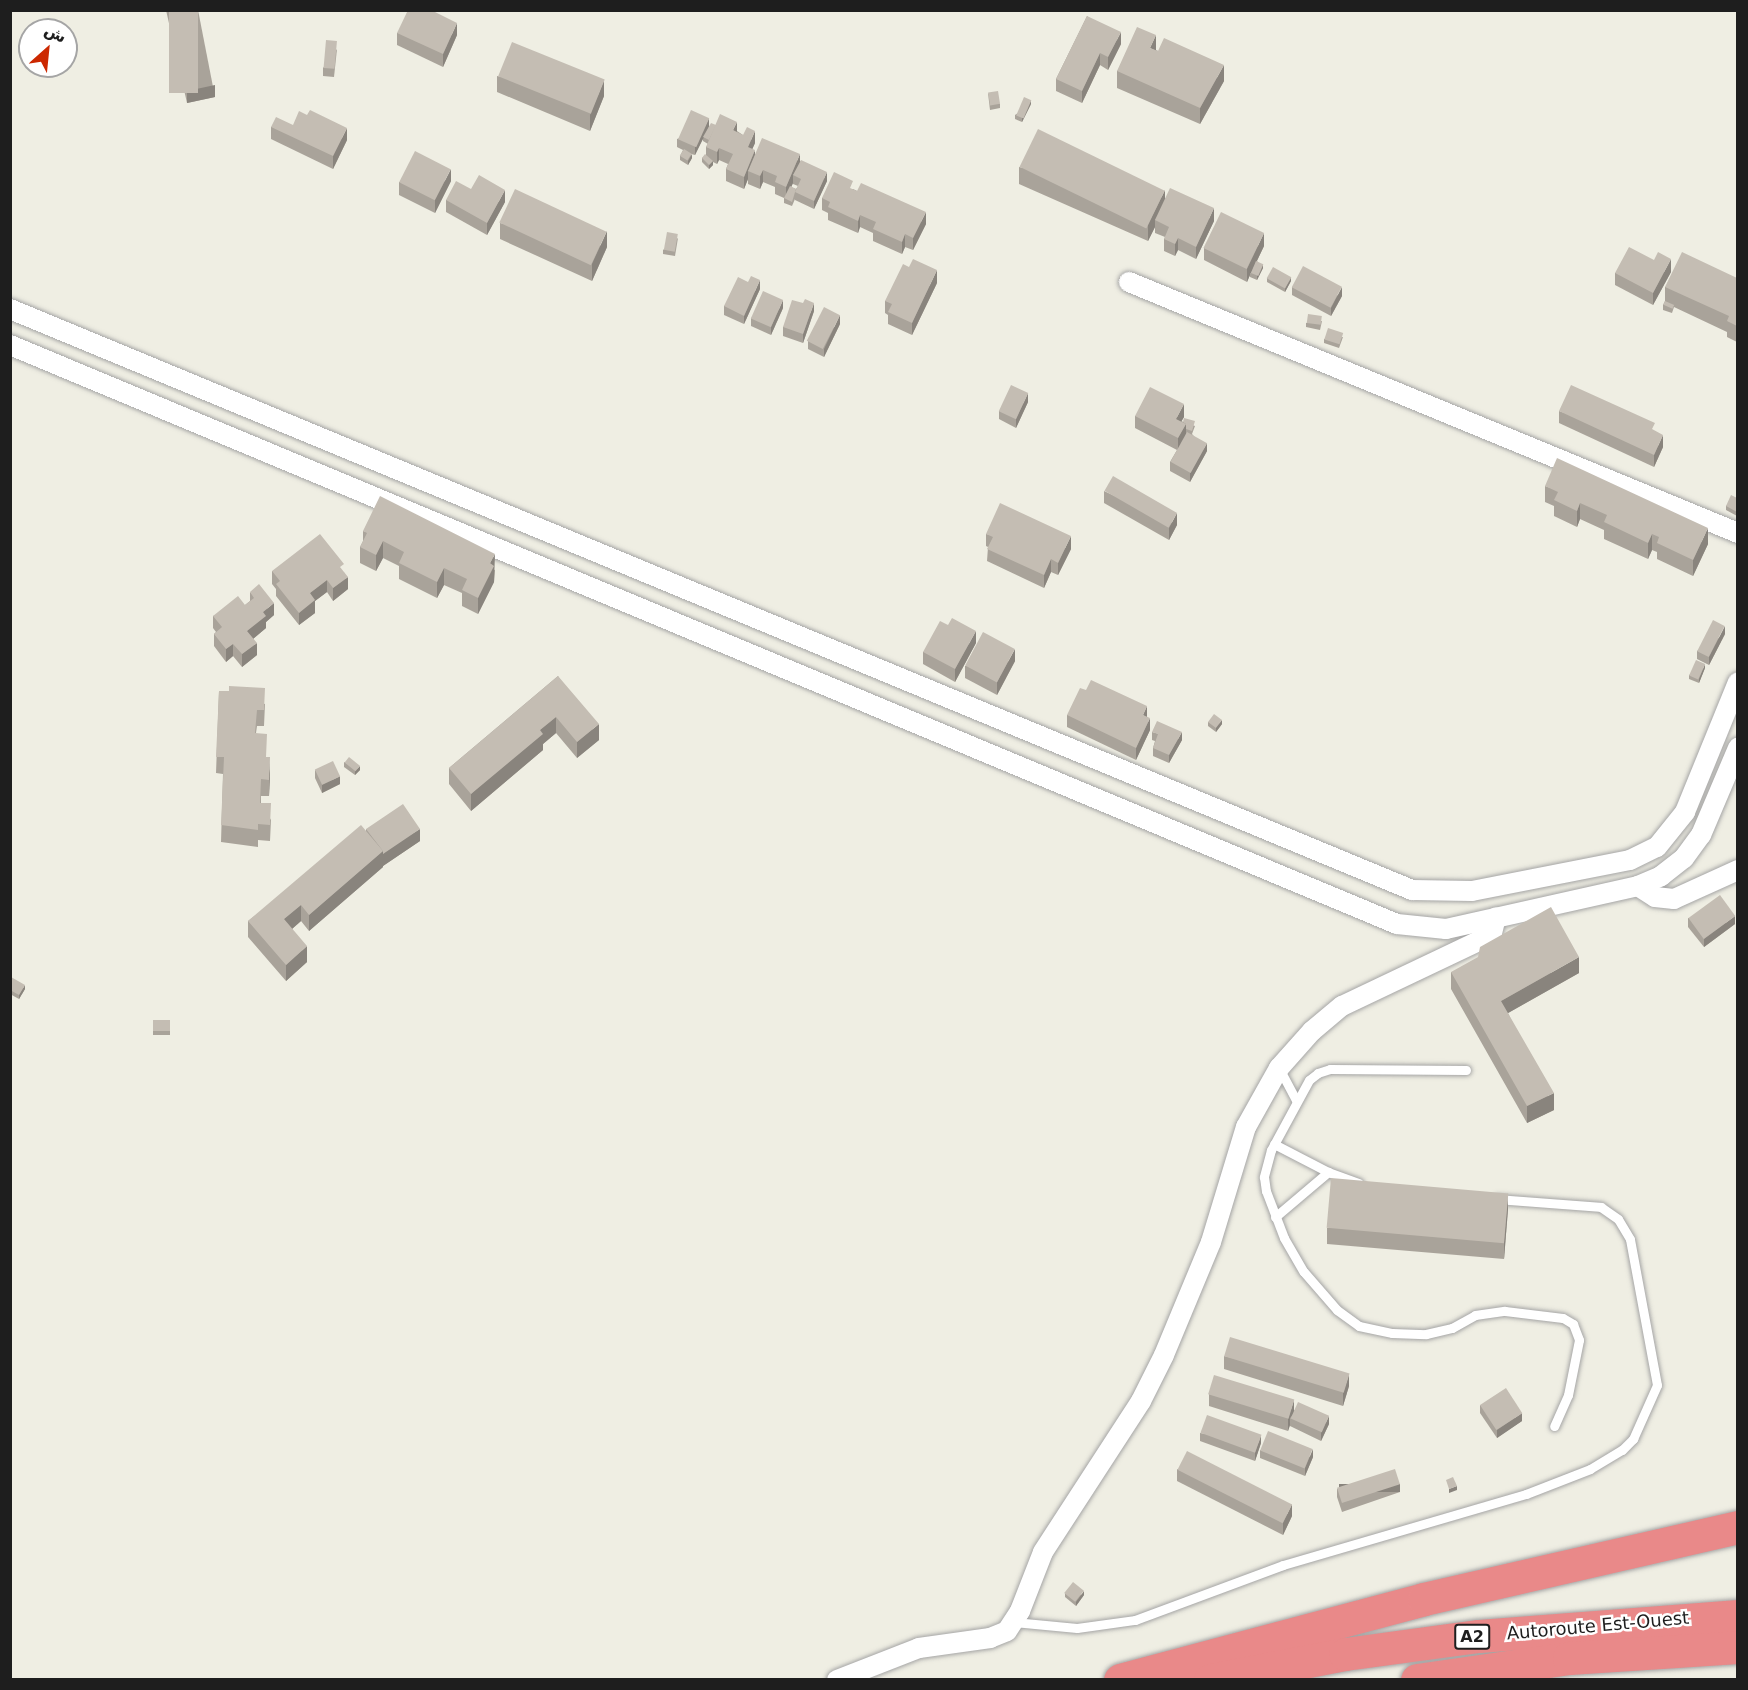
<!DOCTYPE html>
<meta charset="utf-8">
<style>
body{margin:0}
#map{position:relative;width:1748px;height:1690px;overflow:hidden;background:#efeee3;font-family:"DejaVu Sans","Noto Naskh Arabic",sans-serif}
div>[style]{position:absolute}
.roads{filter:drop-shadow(0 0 2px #a5a5a5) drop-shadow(0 0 2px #a5a5a5)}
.service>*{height:9px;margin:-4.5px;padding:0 4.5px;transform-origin:4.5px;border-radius:4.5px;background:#fff}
.minor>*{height:20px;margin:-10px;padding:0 10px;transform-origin:10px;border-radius:10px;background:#fff}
.motorway>*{height:33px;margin:-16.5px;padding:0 16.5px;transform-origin:16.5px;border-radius:16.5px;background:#e98989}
.wall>*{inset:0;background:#a9a39a;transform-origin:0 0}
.shaded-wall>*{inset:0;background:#89847d;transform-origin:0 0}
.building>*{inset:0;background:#c4bdb3;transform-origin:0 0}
span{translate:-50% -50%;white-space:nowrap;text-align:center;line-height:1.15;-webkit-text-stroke:5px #fff;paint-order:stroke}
.shield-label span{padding:2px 4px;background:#fff;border:2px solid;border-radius:4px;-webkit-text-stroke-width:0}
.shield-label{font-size:16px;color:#1e1e1e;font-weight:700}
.street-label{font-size:18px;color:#1e1e1e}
.frame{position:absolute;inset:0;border:12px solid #1e1e1e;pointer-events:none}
.north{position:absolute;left:18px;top:18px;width:60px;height:60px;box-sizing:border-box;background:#fff;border:2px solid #a5a5a5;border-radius:50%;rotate:27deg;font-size:16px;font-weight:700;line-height:24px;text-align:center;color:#1e1e1e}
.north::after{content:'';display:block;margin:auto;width:21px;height:27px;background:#cc2800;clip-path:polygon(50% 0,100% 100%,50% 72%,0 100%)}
</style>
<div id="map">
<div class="roads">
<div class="service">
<i style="left:1279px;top:1068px;width:38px;rotate:62deg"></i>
<i style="left:1466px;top:1070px;width:136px;rotate:-179.6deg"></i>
<i style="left:1330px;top:1069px;width:13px;rotate:162deg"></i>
<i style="left:1318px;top:1073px;width:11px;rotate:142deg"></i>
<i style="left:1309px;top:1080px;width:80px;rotate:118.5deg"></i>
<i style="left:1271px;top:1150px;width:28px;rotate:105deg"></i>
<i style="left:1264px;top:1177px;width:14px;rotate:82deg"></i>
<i style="left:1266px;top:1191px;width:50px;rotate:69deg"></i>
<i style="left:1284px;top:1238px;width:39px;rotate:60deg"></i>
<i style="left:1304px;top:1272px;width:50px;rotate:49deg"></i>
<i style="left:1337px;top:1310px;width:27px;rotate:36deg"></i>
<i style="left:1359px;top:1326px;width:34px;rotate:12deg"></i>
<i style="left:1392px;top:1333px;width:34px;rotate:2deg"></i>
<i style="left:1426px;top:1334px;width:27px;rotate:-13deg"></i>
<i style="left:1452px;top:1328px;width:26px;rotate:-29deg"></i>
<i style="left:1475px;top:1315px;width:30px;rotate:-8deg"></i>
<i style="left:1505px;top:1311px;width:58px;rotate:6.9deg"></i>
<i style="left:1563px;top:1318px;width:12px;rotate:31deg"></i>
<i style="left:1573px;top:1324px;width:17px;rotate:69deg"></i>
<i style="left:1579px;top:1340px;width:56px;rotate:101.3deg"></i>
<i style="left:1568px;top:1395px;width:34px;rotate:114deg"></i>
<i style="left:1274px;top:1144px;width:61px;rotate:27.4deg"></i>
<i style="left:1328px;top:1172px;width:33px;rotate:20deg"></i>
<i style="left:1275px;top:1217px;width:70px;rotate:-40.3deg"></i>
<i style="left:1014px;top:1622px;width:63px;rotate:5.4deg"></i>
<i style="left:1077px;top:1628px;width:59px;rotate:-7.9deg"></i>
<i style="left:1135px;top:1620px;width:158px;rotate:-20.4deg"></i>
<i style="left:1283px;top:1565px;width:253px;rotate:-16.3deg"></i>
<i style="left:1526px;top:1494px;width:69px;rotate:-21.3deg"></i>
<i style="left:1590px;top:1469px;width:37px;rotate:-31deg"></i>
<i style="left:1622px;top:1450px;width:16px;rotate:-45deg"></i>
<i style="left:1633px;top:1439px;width:59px;rotate:-66deg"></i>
<i style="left:1657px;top:1385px;width:148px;rotate:-100.5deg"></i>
<i style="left:1630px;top:1239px;width:23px;rotate:-121deg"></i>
<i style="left:1618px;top:1219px;width:21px;rotate:-145deg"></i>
<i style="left:1601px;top:1207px;width:104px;rotate:-175.6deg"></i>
</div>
<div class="minor">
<i style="left:1129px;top:282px;width:659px;rotate:22.4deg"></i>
<i style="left:10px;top:309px;width:1518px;rotate:22.51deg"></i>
<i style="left:1412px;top:890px;width:60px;rotate:1deg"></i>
<i style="left:1472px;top:891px;width:161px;rotate:-11.1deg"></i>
<i style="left:1630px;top:860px;width:30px;rotate:-26deg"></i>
<i style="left:1657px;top:847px;width:45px;rotate:-51.3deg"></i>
<i style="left:1685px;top:812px;width:140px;rotate:-67.8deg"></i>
<i style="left:10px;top:345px;width:1503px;rotate:22.66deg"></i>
<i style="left:1397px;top:924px;width:49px;rotate:5.8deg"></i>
<i style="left:1446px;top:929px;width:197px;rotate:-12.6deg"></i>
<i style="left:1638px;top:886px;width:25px;rotate:-23deg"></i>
<i style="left:1661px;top:876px;width:29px;rotate:-38deg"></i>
<i style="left:1684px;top:858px;width:29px;rotate:-54deg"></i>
<i style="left:1701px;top:835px;width:95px;rotate:-67deg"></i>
<i style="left:1638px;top:886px;width:20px;rotate:33deg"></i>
<i style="left:1655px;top:897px;width:19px;rotate:6deg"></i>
<i style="left:1674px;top:899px;width:70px;rotate:-24.4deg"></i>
<i style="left:837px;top:1680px;width:88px;rotate:-21.3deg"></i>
<i style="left:919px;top:1648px;width:72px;rotate:-8deg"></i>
<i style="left:990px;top:1638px;width:18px;rotate:-22deg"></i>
<i style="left:1007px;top:1631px;width:24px;rotate:-57deg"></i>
<i style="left:1020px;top:1611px;width:63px;rotate:-68.7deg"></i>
<i style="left:1043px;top:1552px;width:180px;rotate:-57deg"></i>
<i style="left:1141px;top:1401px;width:51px;rotate:-63.4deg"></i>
<i style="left:1164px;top:1355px;width:122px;rotate:-67.4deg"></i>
<i style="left:1211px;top:1242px;width:120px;rotate:-73.1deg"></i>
<i style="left:1246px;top:1127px;width:68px;rotate:-60.8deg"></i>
<i style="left:1279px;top:1068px;width:50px;rotate:-48.3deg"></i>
<i style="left:1312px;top:1031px;width:39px;rotate:-40deg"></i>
<i style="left:1342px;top:1006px;width:156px;rotate:-25.4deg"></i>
<i style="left:1483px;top:939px;width:11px;rotate:-34deg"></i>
<i style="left:1492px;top:933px;width:16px;rotate:-76deg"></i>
</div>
<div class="motorway">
<i style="left:1120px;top:1680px;width:315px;rotate:-14.9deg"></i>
<i style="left:1424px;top:1599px;width:322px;rotate:-12.9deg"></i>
<i style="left:1210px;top:1680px;width:137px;rotate:-10.9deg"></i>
<i style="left:1345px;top:1654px;width:135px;rotate:-7.7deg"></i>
<i style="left:1479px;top:1636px;width:260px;rotate:-4.4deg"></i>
<i style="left:1417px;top:1680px;width:154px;rotate:-8.2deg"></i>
<i style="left:1569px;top:1658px;width:169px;rotate:-3.7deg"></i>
</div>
</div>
<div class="wall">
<i style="clip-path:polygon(166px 10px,198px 10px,215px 97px,187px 103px)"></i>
<i style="clip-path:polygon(1087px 16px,1121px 44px,1108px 70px,1100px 65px,1082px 103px,1056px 91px,1056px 79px)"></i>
<i style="clip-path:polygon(397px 33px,457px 35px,443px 67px,397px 45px)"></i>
<i style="clip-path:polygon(337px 49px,334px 77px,323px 76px,323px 68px)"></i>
<i style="clip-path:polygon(1156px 50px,1224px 81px,1200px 124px,1117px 88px,1117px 71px)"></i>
<i style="clip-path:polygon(497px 76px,604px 96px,590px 131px,497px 92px)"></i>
<i style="clip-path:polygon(988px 93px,1000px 104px,1000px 108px,990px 110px)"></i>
<i style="clip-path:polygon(1031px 104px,1022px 122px,1015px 119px,1015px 115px)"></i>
<i style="clip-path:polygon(293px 125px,347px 140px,333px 169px,271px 139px,271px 127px)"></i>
<i style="clip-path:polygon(evenodd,716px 125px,737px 131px,755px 143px,752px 149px,755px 154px,800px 161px,827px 181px,814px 209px,795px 200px,795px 199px,792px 206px,784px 203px,784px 198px,775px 194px,775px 187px,763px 182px,760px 189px,748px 184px,748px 179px,744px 189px,726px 181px,726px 169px,728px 164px,719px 160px,717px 164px,713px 162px,713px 165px,709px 169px,702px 162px,702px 158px,706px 155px,706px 147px,708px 144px,703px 141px,703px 138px,695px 155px,691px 154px,692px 158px,688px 165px,680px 160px,680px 156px,683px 150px,677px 147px,677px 139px,709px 127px,716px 125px,793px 183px,793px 184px,798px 186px,796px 189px,791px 187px,793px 183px)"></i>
<i style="clip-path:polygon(1019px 167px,1165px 198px,1214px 221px,1196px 259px,1178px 250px,1175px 256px,1164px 251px,1164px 239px,1165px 237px,1155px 233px,1155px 227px,1148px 241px,1019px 184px)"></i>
<i style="clip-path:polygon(451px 181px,435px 213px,399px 195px,399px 182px)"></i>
<i style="clip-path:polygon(853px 189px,926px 224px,913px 250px,905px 247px,902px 254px,873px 241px,873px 233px,860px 227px,858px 233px,828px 220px,828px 213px,822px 210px,822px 198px)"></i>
<i style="clip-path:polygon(446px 200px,505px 202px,487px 235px,446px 212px)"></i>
<i style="clip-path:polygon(500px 223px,607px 247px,592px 281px,500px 239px)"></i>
<i style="clip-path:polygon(678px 238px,675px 256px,663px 254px,663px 250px)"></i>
<i style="clip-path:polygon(1264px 246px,1257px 261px,1263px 268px,1257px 280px,1250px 277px,1250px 275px,1247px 282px,1204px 260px,1204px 248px)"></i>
<i style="clip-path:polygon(1671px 272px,1653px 305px,1615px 285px,1615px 273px)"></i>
<i style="clip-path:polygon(1267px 278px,1291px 281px,1285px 292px,1267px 282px)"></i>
<i style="clip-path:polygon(1737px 278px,1737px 342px,1727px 337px,1727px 332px,1674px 307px,1672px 313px,1663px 310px,1663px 305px,1665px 301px,1665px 287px)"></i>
<i style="clip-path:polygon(937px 283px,912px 335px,888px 324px,888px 315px,885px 313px,885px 301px)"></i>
<i style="clip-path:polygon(1292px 287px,1342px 296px,1331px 316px,1292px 295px)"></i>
<i style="clip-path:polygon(760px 289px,744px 324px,724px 315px,724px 306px)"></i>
<i style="clip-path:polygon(783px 308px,771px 335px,751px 326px,751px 318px)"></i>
<i style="clip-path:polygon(814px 311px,803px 343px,783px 336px,783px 327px)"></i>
<i style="clip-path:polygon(1322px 321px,1320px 330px,1306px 327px,1306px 323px)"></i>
<i style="clip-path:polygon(840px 324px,824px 357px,808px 349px,808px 341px)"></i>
<i style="clip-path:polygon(1343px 337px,1339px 348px,1324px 343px,1324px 339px)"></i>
<i style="clip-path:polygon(1028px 402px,1016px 428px,999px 419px,999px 411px)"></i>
<i style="clip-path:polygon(1559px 411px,1663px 447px,1654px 467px,1559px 423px)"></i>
<i style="clip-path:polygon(1135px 416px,1184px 417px,1181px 421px,1195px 426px,1192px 434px,1207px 451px,1190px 482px,1170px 471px,1170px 462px,1177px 450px,1135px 428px)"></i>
<i style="clip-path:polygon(1545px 486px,1708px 544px,1693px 576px,1657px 559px,1657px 552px,1652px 550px,1648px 559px,1604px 539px,1604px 530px,1580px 519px,1577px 527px,1554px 516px,1554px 506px,1545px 502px)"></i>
<i style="clip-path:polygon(1104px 491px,1177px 525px,1169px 540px,1104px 503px)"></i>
<i style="clip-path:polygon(1737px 498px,1737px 516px,1726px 510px,1726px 506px)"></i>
<i style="clip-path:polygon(363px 531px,495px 570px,494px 582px,478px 614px,462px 606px,462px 593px,444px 585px,437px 598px,399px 579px,399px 566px,383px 558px,376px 571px,360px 563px,360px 547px,363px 541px)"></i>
<i style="clip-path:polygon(986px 534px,1071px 549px,1058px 575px,1051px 572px,1044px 588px,987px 561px,988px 547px,986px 546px)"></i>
<i style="clip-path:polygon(272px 571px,344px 572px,348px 589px,333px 601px,327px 592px,315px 601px,315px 613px,299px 625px,276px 596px,276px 589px,272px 584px)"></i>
<i style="clip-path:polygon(250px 592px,274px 615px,266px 622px,266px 628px,253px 639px,257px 655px,242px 667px,233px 656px,226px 662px,214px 646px,214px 634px,216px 632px,213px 628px,213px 616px,245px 605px,250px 601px)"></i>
<i style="clip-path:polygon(1725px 634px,1709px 665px,1697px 659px,1697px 651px)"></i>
<i style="clip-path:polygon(976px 643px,955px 682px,923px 664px,923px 652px)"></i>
<i style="clip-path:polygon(1015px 661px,997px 695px,965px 678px,965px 666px)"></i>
<i style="clip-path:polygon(1705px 668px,1699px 683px,1689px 679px,1689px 675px)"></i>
<i style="clip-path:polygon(558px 676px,599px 740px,577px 758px,556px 733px,543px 744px,543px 750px,471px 811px,449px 784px,449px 768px)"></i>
<i style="clip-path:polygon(219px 691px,265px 704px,264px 726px,257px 726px,256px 733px,266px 757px,270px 773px,269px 796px,261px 796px,261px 803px,271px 820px,270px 841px,258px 840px,258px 847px,221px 842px,223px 774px,216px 773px)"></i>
<i style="clip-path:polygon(1067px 715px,1147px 717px,1150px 730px,1136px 760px,1067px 727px)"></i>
<i style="clip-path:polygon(1208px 722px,1222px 724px,1216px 732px,1208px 726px)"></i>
<i style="clip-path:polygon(1152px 732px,1182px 740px,1169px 763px,1153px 756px,1153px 748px,1155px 741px,1152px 740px)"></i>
<i style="clip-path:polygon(344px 762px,360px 770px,355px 775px,344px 767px)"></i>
<i style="clip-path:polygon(315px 770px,340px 784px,322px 793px,315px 778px)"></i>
<i style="clip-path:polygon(366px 829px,420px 841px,383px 866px,383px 867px,309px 931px,301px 921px,292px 929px,307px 962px,286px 981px,248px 937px,248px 921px,366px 831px)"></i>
<i style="clip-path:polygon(1688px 918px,1735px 924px,1704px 947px,1688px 927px)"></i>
<i style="clip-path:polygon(1451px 972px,1579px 973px,1508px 1013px,1554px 1110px,1527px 1123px,1451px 989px)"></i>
<i style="clip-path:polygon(10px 978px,25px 989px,19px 999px,10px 994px)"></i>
<i style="left:153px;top:1020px;width:17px;height:15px"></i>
<i style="clip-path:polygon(1508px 1209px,1504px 1259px,1327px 1244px,1327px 1228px)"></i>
<i style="clip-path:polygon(1224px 1356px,1349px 1386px,1343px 1406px,1224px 1369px)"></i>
<i style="clip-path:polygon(1209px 1394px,1294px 1410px,1329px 1424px,1321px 1441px,1290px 1426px,1290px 1425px,1288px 1431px,1209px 1406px)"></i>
<i style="clip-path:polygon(1480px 1405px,1522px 1421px,1497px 1438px,1480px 1413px)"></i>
<i style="clip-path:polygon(1200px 1433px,1261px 1443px,1255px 1461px,1200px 1441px)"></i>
<i style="clip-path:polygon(1260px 1450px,1313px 1457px,1305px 1476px,1260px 1458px)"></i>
<i style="clip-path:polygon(1177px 1469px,1292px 1516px,1283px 1535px,1177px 1481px)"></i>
<i style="clip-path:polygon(1337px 1489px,1400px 1492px,1342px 1512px,1337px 1497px)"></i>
<i style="clip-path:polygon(1065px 1593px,1084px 1595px,1076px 1606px,1065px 1597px)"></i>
</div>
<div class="shaded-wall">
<i style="clip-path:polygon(457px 23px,457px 35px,443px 67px,443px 54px)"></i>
<i style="clip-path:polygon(1121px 32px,1121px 44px,1108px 70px,1108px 57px)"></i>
<i style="clip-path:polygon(1156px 35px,1156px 51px,1150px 48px)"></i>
<i style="clip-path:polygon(1100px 53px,1100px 65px,1082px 103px,1082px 91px)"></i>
<i style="clip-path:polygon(1224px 65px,1224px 81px,1200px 124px,1200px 108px)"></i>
<i style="clip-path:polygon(604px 80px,604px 96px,590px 131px,590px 115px)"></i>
<i style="clip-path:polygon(215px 85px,215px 97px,187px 103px,187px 91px)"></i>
<i style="clip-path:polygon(1031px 100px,1031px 104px,1022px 122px,1022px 118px)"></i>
<i style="clip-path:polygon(709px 118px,709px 127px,695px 155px,695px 147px)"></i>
<i style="clip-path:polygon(737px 122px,737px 134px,733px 130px)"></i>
<i style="clip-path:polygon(347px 128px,347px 140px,333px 169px,333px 156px)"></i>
<i style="clip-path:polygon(755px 131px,755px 143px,748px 159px,748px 147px)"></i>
<i style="clip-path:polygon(719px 148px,719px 160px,717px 164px,717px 152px)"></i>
<i style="clip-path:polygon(755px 150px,755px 162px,748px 171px,748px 179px,744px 189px,744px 177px)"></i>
<i style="clip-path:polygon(692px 154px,692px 158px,688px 165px,688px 161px)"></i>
<i style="clip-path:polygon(800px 154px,800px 166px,793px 175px,793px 183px,786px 199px,786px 187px)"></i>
<i style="clip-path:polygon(713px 161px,713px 165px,709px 169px,709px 165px)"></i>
<i style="clip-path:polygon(451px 169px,451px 181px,435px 213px,435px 200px)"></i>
<i style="clip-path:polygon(763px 170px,763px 182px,760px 189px,760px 176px)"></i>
<i style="clip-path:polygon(827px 172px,827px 181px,814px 209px,814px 201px)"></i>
<i style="clip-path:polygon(505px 190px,505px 202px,487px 235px,487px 223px)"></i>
<i style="clip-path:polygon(1165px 190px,1165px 206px,1155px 220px,1155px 227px,1148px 241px,1148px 225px)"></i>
<i style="clip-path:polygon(1214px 208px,1214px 221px,1196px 259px,1196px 247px)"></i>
<i style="clip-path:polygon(926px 212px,926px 224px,913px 250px,913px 238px)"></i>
<i style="clip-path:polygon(860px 215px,860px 227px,858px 233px,858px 221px)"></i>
<i style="clip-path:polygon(607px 231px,607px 247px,592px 281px,592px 264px)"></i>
<i style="clip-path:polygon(1264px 233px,1264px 246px,1251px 273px,1250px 273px,1250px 275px,1247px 282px,1247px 269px)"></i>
<i style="clip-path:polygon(905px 234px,905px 247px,902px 254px,902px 242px)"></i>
<i style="clip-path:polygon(1178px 238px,1178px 250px,1175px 256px,1175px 244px)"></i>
<i style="clip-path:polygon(1671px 259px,1671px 272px,1653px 305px,1653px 293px)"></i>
<i style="clip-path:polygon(1263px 264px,1263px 268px,1257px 280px,1257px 276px)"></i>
<i style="clip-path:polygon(937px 270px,937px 283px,912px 335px,912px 323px)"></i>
<i style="clip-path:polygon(1291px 277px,1291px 281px,1285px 292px,1285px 288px)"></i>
<i style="clip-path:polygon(760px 280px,760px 289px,744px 324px,744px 316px)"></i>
<i style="clip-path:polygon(1342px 287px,1342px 296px,1331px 316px,1331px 308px)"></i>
<i style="clip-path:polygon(783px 300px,783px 308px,771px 335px,771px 327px)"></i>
<i style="clip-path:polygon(814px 303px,814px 311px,803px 343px,803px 334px)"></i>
<i style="clip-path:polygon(840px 315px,840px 324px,824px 357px,824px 349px)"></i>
<i style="clip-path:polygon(1028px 393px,1028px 402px,1016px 428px,1016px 419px)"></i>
<i style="clip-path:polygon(1184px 404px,1184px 417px,1176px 431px,1176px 419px)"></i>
<i style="clip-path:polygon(1186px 424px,1186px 436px,1178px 451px,1178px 438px)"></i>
<i style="clip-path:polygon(1663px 435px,1663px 447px,1654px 467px,1654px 455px)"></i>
<i style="clip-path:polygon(1207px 443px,1207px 451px,1190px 482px,1190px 473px)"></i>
<i style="clip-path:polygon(1580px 503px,1580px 519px,1577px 527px,1577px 511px)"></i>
<i style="clip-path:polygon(1177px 513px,1177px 525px,1169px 540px,1169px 528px)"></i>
<i style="clip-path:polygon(1708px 528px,1708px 544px,1693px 576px,1693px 560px)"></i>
<i style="clip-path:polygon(1652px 534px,1652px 550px,1648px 559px,1648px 543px)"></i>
<i style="clip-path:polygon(1071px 536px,1071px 549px,1058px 575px,1058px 563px)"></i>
<i style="clip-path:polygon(383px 541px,383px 558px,376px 571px,376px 555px)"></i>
<i style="clip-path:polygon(495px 554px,494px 582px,478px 614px,478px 598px,490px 563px)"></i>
<i style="clip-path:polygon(1051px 559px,1051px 572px,1044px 588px,1044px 575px)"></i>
<i style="clip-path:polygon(444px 568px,444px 585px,437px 598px,437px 582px)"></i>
<i style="clip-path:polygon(348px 577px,348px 589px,333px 601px,333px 588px)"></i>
<i style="clip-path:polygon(327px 580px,327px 592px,315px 601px,315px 613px,299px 625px,299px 613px,310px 593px)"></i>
<i style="clip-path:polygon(274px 603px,274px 615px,266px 622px,266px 628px,247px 644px,247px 631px,263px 612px)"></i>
<i style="clip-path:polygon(1725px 626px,1725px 634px,1709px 665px,1709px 657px)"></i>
<i style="clip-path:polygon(976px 631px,976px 643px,955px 682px,955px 669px)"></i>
<i style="clip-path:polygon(257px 643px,257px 655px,242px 667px,242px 654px)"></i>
<i style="clip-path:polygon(233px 644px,233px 656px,226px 662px,226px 649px)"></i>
<i style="clip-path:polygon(1015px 649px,1015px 661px,997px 695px,997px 682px)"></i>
<i style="clip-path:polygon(1705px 664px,1705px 668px,1699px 683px,1699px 679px)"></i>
<i style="clip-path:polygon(1147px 706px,1147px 719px,1143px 715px)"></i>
<i style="clip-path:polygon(556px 717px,556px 733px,543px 744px,543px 750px,471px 811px,471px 794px,540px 730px)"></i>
<i style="clip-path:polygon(1150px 718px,1150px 730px,1136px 760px,1136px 748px)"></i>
<i style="clip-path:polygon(1222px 720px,1222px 724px,1216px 732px,1216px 727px)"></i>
<i style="clip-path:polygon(599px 724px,599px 740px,577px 758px,577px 742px)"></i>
<i style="clip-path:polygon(1182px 732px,1182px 740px,1169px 763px,1169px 755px)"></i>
<i style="clip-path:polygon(270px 757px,270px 773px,269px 796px,269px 780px)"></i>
<i style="clip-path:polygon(360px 766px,360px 770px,355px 775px,355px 771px)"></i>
<i style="clip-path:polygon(340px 776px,340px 784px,322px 793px,322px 785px)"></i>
<i style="clip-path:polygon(420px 829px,420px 841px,383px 866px,383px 867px,309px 931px,309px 915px,383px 851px)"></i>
<i style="clip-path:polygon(301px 905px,301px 921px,284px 936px,284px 919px)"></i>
<i style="clip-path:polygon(1735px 916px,1735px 924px,1704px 947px,1704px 939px)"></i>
<i style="clip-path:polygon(307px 946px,307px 962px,286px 981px,286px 965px)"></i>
<i style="clip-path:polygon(1579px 957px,1579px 973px,1501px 1017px,1501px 1001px)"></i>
<i style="clip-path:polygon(25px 985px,25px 989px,19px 999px,19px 995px)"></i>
<i style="clip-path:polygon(1554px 1093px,1554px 1110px,1527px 1123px,1527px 1106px)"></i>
<i style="clip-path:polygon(1508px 1193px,1508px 1209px,1504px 1259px,1504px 1242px)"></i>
<i style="clip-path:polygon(1349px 1374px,1349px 1386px,1343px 1406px,1343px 1393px)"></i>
<i style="clip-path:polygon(1294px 1400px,1294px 1413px,1290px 1418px,1290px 1425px,1288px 1431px,1288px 1419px)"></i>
<i style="clip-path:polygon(1522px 1413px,1522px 1421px,1497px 1438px,1497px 1430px)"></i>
<i style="clip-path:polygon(1329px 1416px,1329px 1424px,1321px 1441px,1321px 1433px)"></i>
<i style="clip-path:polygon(1261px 1435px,1261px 1443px,1255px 1461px,1255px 1453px)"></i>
<i style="clip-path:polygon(1313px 1449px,1313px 1457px,1305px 1476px,1305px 1468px)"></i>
<i style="left:1400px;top:1484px;width:8px;height:61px;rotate:90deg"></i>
<i style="clip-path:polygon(1457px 1486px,1457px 1490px,1449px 1493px,1449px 1489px)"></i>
<i style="clip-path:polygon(1292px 1504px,1292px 1516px,1283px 1535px,1283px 1523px)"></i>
<i style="clip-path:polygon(1084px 1591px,1084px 1595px,1076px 1606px,1076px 1602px)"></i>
</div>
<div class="building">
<i style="left:169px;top:10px;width:29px;height:83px"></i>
<i style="clip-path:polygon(408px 10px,431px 10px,457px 23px,443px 54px,397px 33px)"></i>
<i style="clip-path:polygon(1087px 16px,1121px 32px,1108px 57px,1100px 53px,1082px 91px,1056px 79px)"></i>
<i style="clip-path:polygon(1137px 27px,1156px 35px,1150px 48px,1158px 51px,1164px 38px,1224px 65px,1200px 108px,1117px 71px)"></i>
<i style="left:326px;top:40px;width:11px;height:28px;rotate:5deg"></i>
<i style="left:512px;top:42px;width:100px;height:37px;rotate:22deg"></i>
<i style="left:998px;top:91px;width:13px;height:10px;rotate:81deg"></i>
<i style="left:1024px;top:97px;width:8px;height:20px;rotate:23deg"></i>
<i style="clip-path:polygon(310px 110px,347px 128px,333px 156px,271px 127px,276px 117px,293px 125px,299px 111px,307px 115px)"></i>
<i style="left:691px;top:110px;width:20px;height:32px;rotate:24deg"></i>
<i style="clip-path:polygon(720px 114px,737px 122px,733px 130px,743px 135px,747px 127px,755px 131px,748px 147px,755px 150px,744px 177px,726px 169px,733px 154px,719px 148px,717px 152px,706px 147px)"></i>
<i style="clip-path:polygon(711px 123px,716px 125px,709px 140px,703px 137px)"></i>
<i style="left:1038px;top:129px;width:141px;height:42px;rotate:26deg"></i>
<i style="clip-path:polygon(762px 138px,800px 154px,786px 187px,775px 182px,777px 176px,763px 170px,760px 176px,748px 171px)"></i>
<i style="left:684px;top:149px;width:9px;height:8px;rotate:32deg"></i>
<i style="left:415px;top:151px;width:40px;height:35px;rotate:27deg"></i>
<i style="clip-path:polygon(705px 154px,713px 161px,709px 165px,702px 158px)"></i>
<i style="clip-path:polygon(801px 160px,827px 172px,814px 201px,795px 192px,801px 179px,793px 175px)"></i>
<i style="clip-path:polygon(834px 172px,853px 181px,850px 188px,857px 191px,861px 183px,926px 212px,913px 238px,905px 234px,902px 242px,873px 229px,876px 222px,860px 215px,858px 221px,828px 207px,830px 202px,822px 198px)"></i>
<i style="clip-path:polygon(479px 175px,505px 190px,487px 223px,446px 200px,456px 181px,471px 189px)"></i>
<i style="clip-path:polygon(790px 186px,796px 189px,792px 202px,784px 198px)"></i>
<i style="clip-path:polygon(1170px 188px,1214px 208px,1196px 247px,1178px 238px,1175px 244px,1164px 239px,1169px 227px,1155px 220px)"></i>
<i style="left:515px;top:189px;width:101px;height:37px;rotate:25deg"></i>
<i style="left:1221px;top:212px;width:48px;height:40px;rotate:26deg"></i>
<i style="left:667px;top:232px;width:11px;height:18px;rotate:10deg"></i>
<i style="clip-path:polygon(1629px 247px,1654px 260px,1658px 252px,1671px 259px,1653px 293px,1615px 273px)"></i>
<i style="clip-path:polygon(1682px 252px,1737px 278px,1737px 326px,1727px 321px,1729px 316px,1665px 287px)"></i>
<i style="clip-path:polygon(913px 259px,937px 270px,912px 323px,888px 312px,892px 304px,885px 301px,903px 264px,909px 267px)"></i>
<i style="left:1256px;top:261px;width:8px;height:13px;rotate:23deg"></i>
<i style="left:1303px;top:266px;width:44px;height:24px;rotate:28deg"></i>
<i style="left:1273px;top:267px;width:21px;height:13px;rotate:29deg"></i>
<i style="clip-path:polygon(751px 276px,760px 280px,744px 316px,724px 306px,738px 277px,748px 282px)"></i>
<i style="left:763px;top:291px;width:22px;height:30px;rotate:24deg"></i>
<i style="clip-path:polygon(805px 299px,814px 303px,803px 334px,783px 327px,792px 300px,803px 303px)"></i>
<i style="left:1665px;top:301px;width:10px;height:4px;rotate:24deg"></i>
<i style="left:824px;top:307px;width:18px;height:38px;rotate:27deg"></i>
<i style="left:1308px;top:314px;width:14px;height:9px;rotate:8deg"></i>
<i style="left:1328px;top:328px;width:16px;height:12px;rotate:18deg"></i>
<i style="left:1011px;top:385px;width:19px;height:29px;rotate:25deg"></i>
<i style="clip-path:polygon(1571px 385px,1655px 423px,1652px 429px,1663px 435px,1654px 455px,1559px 411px)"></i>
<i style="clip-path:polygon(1150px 387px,1184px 404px,1176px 419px,1186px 424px,1178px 438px,1135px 416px)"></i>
<i style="clip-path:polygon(1184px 418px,1195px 421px,1192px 431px,1186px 429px,1186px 424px,1183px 422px)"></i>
<i style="left:1187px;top:432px;width:23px;height:34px;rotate:29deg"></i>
<i style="clip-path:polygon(1557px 458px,1708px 528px,1693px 560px,1657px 543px,1659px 537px,1652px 534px,1648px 543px,1604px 522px,1607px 515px,1580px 503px,1577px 511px,1554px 500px,1558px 492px,1545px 486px)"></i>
<i style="left:1113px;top:476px;width:74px;height:17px;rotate:30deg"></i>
<i style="clip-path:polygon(1731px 495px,1737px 498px,1737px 512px,1726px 506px)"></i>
<i style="clip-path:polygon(380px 496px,495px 554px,490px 563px,494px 566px,478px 598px,462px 590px,467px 579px,444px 568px,437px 582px,399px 563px,404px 552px,383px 541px,376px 555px,360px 547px,367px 533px,363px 531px)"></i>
<i style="clip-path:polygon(1000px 503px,1071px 536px,1058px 563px,1051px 559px,1044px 575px,987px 549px,993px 537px,986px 534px)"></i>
<i style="clip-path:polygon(320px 534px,344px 564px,340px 567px,348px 577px,333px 588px,327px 580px,310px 593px,315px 600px,299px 613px,276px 584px,280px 581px,272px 571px)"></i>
<i style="clip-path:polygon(259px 584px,274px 603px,263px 612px,266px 616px,247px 631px,257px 643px,242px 654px,233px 644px,226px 649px,214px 634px,222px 627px,213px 616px,238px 596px,245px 605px,254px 598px,250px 592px)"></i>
<i style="clip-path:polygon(952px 618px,976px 631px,955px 669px,923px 652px,940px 621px,948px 625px)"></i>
<i style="left:1713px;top:620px;width:13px;height:35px;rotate:27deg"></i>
<i style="left:983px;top:632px;width:36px;height:38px;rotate:28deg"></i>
<i style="left:1696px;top:660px;width:10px;height:17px;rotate:24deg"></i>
<i style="clip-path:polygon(558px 676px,599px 724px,577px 742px,556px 717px,540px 730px,543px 734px,471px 794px,449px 768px)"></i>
<i style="clip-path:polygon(1091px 680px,1147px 706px,1143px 715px,1150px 718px,1136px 748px,1067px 715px,1080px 688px,1086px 690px)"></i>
<i style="clip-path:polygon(229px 686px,265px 688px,264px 710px,257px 710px,255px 733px,267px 734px,266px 757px,270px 757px,269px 780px,261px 779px,260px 803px,271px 803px,270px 825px,258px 824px,258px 830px,221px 825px,224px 757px,216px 757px,219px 691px,229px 691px)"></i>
<i style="left:1214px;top:714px;width:10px;height:10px;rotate:37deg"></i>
<i style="clip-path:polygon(1157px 721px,1182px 732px,1169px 755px,1153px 748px,1158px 734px,1152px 732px)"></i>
<i style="left:349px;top:757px;width:14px;height:7px;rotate:39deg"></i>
<i style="left:333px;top:761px;width:17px;height:20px;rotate:65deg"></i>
<i style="clip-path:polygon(403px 804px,420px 829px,383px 854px,383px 851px,366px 829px)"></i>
<i style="clip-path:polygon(361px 825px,383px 851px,309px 915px,301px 905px,284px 919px,307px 946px,286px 965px,248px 921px)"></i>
<i style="left:1720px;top:895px;width:26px;height:39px;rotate:54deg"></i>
<i style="clip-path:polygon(1551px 907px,1579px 957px,1501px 1001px,1554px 1093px,1527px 1106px,1451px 972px,1478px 957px,1480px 947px)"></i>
<i style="clip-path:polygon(11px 977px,25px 985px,19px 995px,10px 990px)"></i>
<i style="left:153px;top:1020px;width:17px;height:11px"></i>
<i style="left:1331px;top:1178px;width:178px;height:50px;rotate:5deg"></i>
<i style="left:1230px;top:1337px;width:125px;height:20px;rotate:17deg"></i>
<i style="left:1214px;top:1375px;width:84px;height:20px;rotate:17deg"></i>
<i style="left:1506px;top:1388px;width:30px;height:31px;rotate:57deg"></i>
<i style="left:1298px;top:1402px;width:34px;height:18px;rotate:24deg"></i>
<i style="left:1207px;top:1415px;width:58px;height:19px;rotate:20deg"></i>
<i style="left:1268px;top:1431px;width:48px;height:21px;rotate:22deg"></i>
<i style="left:1187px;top:1451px;width:118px;height:21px;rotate:27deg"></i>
<i style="left:1395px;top:1469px;width:16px;height:61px;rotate:72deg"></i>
<i style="clip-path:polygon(1453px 1477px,1457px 1486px,1449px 1489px,1446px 1480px)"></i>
<i style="left:1073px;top:1582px;width:14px;height:14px;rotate:39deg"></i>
</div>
<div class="shield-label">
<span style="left:1472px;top:1637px">A2</span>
</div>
<div class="street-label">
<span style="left:1598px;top:1626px;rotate:-5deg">Autoroute Est-Ouest</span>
</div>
<div class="frame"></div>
<div class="north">ش</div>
</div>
